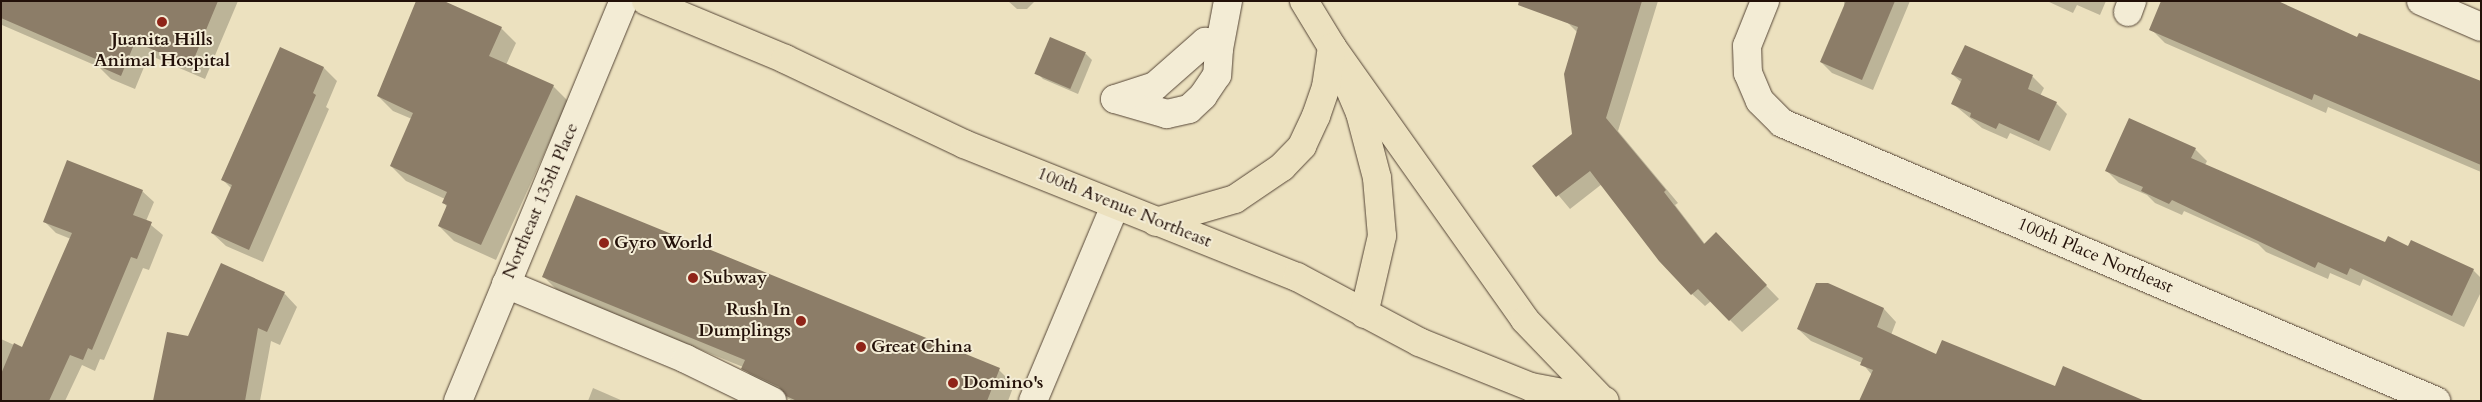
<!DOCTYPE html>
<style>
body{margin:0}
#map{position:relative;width:2482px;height:402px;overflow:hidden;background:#ece1bf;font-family:Cardo,serif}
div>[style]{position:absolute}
.shadow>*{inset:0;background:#0003}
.building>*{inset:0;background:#8c7d68;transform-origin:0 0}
.roads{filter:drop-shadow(0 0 1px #554536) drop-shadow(0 0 1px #554536)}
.minor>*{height:28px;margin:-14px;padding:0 14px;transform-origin:14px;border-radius:14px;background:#f3ecd5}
.major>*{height:28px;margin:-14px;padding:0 14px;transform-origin:14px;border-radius:14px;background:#ece1bf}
.dots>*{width:14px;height:14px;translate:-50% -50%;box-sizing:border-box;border:2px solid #f3ecd5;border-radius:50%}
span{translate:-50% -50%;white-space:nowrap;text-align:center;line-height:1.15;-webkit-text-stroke:4px #f3ecd5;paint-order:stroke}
.poi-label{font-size:18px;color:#231109;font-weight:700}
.left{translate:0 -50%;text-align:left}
.right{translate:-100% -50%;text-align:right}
.street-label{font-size:18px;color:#231109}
.frame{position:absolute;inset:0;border:2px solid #231109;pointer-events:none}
</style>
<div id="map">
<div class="shadow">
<i style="clip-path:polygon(1px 1px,238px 1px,205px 79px,149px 55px,135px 89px,111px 79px,99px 67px,2px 25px)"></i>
<i style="clip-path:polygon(1008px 1px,1035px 1px,1027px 9px,1017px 9px)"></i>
<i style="clip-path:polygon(1573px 1px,1658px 1px,1618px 131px,1678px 203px,1675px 205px,1705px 244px,1716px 234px,1779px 299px,1742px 332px,1711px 301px,1705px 306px,1692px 294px,1602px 184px,1570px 209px,1534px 166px,1573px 135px,1578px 33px,1567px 22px)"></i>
<i style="clip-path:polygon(1844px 1px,1910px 1px,1873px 90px,1832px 73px,1821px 62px,1844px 9px)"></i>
<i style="clip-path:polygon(2047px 1px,2106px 1px,2100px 15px,2077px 5px,2073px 13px)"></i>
<i style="clip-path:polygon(501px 28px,516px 43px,506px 65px,553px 86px,568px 101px,496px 260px,454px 241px,439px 226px,447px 207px,444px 203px,445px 199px,406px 181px,391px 166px,412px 119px,393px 111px,378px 96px)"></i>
<i style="clip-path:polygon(2151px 29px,2358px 38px,2481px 83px,2481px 172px,2328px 107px,2326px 113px,2165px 43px)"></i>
<i style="clip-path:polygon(1051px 39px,1086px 54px,1092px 60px,1078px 94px,1043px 79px,1037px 73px)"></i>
<i style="clip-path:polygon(1966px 46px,2033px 77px,2044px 88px,2040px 96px,2056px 103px,2067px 114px,2050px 151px,2010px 133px,2007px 139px,1982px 128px,1952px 103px,1962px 83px,1952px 74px)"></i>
<i style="clip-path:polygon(280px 49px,324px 68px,337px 81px,326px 107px,329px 109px,263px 262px,226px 246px,212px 233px,232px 189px,222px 179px)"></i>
<i style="clip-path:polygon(2195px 149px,2207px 161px,2205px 165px,2386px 244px,2409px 248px,2473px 270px,2481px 278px,2481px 292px,2464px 327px,2363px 279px,2360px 286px,2330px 273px,2328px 279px,2266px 252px,2258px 244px,2184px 211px,2182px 215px,2155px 203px,2147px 195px,2119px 183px,2107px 171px)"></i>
<i style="clip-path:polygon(142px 191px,154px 202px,146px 221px,163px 235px,149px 270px,143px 268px,104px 360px,100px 359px,95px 371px,82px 365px,65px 401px,1px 401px,1px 339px,23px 349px,71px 239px,56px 233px,44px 221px)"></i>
<i style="clip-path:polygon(544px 277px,999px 370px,1014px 385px,1008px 401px,793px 401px,758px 384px,743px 367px,559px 292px)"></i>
<i style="clip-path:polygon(1827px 285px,1884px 309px,1896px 322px,1891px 335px,1937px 356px,2055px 388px,1872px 375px,1862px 363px,1811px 341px,1798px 329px)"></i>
<i style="clip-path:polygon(284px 293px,297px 307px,280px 345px,271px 341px,260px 401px,154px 401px)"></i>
<i style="clip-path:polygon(593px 388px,623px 401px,588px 401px)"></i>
</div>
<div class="building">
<i style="clip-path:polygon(1px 1px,218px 1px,191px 66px,135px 42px,121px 76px,96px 65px,98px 60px,1px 18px)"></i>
<i style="clip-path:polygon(416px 1px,444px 1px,502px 27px,489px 56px,554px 85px,481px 245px,438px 226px,447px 205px,442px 203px,447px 192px,390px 166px,413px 113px,377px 96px)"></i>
<i style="clip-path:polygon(1519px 1px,1642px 1px,1606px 118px,1666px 190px,1664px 192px,1704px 244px,1716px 232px,1767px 285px,1729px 321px,1698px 289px,1691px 295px,1659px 261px,1590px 171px,1556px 197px,1532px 166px,1572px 134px,1564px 74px,1578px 27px,1518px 5px)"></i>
<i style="clip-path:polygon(1846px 1px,1895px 1px,1862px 80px,1820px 62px)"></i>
<i style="clip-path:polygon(2161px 1px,2278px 1px,2357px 37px,2359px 33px,2481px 81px,2481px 165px,2314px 94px,2312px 100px,2149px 30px)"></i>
<i style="left:1050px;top:37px;width:39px;height:40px;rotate:23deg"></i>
<i style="clip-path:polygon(1965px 45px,2033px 75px,2028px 89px,2057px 102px,2039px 141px,1999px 123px,1996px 129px,1970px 117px,1971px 113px,1951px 104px,1962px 79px,1951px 74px)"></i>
<i style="clip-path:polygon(280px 47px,324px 67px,313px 93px,316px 95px,249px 250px,211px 233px,232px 185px,221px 180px)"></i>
<i style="clip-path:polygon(2129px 118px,2196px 148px,2191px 158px,2385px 242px,2388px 236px,2408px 246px,2411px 240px,2474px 269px,2452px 316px,2350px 268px,2347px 275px,2318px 262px,2315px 268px,2172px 200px,2169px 204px,2141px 191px,2143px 187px,2105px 171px)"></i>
<i style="clip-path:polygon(67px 160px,143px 190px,133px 215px,152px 222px,137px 259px,131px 257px,92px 350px,88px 348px,83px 360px,70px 355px,49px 401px,1px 401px,1px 374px,14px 343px,22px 347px,72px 233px,43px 222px)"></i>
<i style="clip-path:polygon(576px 195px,1000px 368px,987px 401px,797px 401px,786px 396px,779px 387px,741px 369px,745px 360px,542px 277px)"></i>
<i style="clip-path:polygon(221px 263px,285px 292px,267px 332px,258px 328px,245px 401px,153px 401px,167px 332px,188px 336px)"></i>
<i style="clip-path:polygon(1816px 283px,1828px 283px,1884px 308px,1877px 327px,1936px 354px,1942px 340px,2055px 386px,2063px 366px,2145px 401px,1859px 401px,1873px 370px,1860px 365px,1863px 358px,1797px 329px)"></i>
</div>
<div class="roads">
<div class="minor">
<i style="left:1765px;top:1px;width:48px;rotate:111.8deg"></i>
<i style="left:1747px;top:46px;width:27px;rotate:88deg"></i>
<i style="left:1748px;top:73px;width:30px;rotate:67deg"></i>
<i style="left:1760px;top:101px;width:31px;rotate:45deg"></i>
<i style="left:1782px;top:123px;width:711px;rotate:23.03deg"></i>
<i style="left:2421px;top:1px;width:65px;rotate:23.4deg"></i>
<i style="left:2128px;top:12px;width:12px;rotate:-70deg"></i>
<i style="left:1205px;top:42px;width:8px;rotate:7deg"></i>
<i style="left:1213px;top:43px;width:8px;rotate:45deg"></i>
<i style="left:1219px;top:49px;width:26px;rotate:94deg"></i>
<i style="left:1217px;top:75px;width:25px;rotate:124deg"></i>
<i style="left:1203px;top:96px;width:19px;rotate:137deg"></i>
<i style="left:1189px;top:109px;width:23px;rotate:167deg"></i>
<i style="left:1167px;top:114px;width:54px;rotate:-163.9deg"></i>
<i style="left:1115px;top:99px;width:42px;rotate:-18deg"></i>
<i style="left:1155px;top:86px;width:67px;rotate:-41.3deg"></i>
<i style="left:1219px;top:49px;width:49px;rotate:-79.4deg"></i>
<i style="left:506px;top:284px;width:195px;rotate:22.6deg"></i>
<i style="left:686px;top:359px;width:96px;rotate:26deg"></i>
<i style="left:458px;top:401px;width:433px;rotate:-67.5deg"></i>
<i style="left:1033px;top:401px;width:212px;rotate:-67.2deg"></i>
</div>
<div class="major">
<i style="left:646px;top:1px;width:151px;rotate:22.6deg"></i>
<i style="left:785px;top:59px;width:198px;rotate:25.4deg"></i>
<i style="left:964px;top:144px;width:359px;rotate:21.8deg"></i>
<i style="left:1297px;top:277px;width:138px;rotate:28deg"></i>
<i style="left:1419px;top:342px;width:121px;rotate:21.9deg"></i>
<i style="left:1531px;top:387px;width:75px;rotate:10.7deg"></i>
<i style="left:1304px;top:1px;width:54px;rotate:58.7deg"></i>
<i style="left:1332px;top:47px;width:72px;rotate:67deg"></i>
<i style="left:1360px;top:113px;width:67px;rotate:75.3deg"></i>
<i style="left:1377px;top:178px;width:58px;rotate:85.1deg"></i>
<i style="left:1382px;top:236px;width:80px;rotate:103deg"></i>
<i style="left:1332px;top:47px;width:334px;rotate:54.7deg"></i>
<i style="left:1525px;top:320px;width:108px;rotate:46.1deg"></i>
<i style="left:1156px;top:222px;width:82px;rotate:-16.2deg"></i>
<i style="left:1235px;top:199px;width:57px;rotate:-34.2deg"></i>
<i style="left:1282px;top:167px;width:29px;rotate:-46deg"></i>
<i style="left:1302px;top:146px;width:33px;rotate:-65deg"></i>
<i style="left:1316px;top:116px;width:31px;rotate:-71deg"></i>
<i style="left:1326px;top:87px;width:40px;rotate:-81.5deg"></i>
</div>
</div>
<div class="dots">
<i style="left:162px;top:22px;background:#8f2418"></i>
<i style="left:604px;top:243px;background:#8f2418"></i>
<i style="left:693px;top:278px;background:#8f2418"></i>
<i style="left:801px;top:321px;background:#8f2418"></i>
<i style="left:861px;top:347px;background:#8f2418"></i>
<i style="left:953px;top:383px;background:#8f2418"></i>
</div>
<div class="poi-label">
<span style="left:162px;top:51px">Juanita Hills<br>Animal Hospital</span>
<span class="left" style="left:614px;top:243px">Gyro World</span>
<span class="left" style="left:703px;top:278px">Subway</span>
<span class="right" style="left:791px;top:321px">Rush In<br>Dumplings</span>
<span class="left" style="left:871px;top:347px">Great China</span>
<span class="left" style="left:963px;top:383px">Domino's</span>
</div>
<div class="street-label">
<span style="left:541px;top:201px;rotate:-67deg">Northeast 135th Place</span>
<span style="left:1124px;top:208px;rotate:22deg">100th Avenue Northeast</span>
<span style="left:2095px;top:256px;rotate:23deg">100th Place Northeast</span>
</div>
<div class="frame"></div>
</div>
